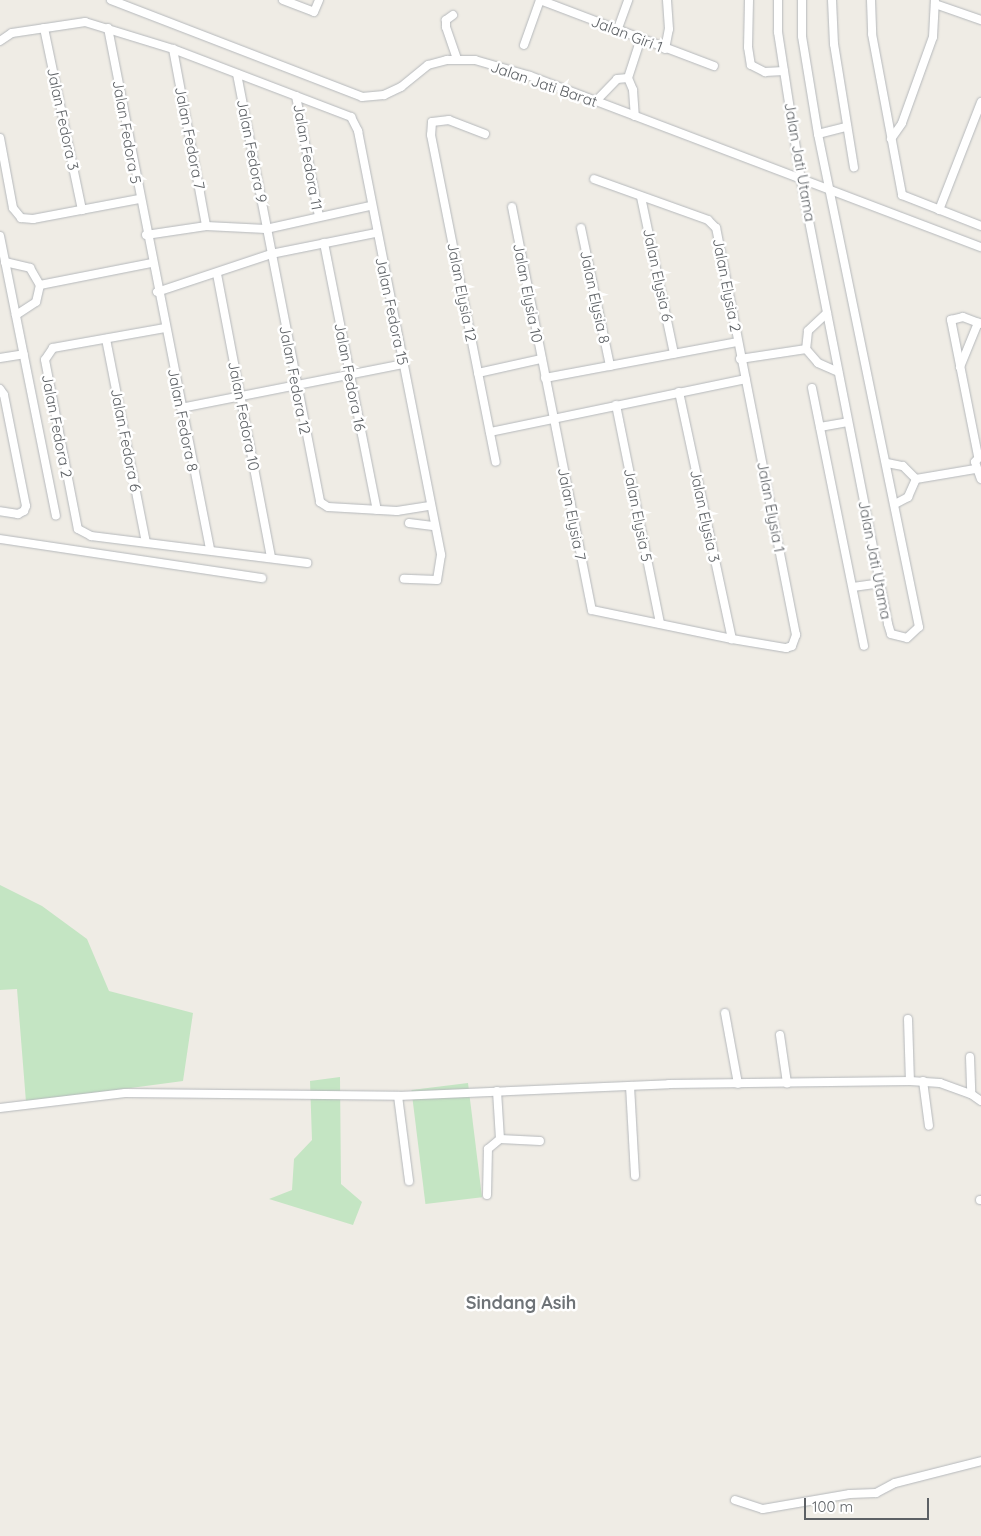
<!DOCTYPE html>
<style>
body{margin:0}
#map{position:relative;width:981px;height:1536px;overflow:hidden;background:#efece5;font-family:Quicksand,sans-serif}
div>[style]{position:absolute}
.green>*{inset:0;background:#c4e5c3;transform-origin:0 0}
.roads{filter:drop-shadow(0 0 1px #b5b8bb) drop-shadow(0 0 1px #b5b8bb)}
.street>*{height:8px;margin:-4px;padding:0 4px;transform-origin:4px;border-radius:4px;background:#fff}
span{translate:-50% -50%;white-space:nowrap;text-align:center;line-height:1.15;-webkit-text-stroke:5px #fff;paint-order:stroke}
.street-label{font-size:15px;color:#5d6165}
.quarter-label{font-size:18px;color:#6e7377;font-weight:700}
.scale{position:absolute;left:804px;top:1498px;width:125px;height:22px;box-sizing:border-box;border:2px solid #5d6165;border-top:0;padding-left:6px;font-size:15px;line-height:18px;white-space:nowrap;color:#5d6165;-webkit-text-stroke:4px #fff;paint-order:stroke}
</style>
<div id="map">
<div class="green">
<i style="clip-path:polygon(0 885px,42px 906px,87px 939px,109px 991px,193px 1013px,183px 1081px,26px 1102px,17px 989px,0 990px)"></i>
<i style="clip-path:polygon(340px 1077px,341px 1184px,362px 1202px,353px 1225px,269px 1199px,292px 1190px,294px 1159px,312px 1140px,310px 1081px)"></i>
<i style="left:468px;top:1083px;width:115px;height:57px;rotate:83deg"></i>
</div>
<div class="roads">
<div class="street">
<i style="left:111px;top:0;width:269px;rotate:21.1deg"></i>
<i style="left:362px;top:97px;width:22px;rotate:-5deg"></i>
<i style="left:384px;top:95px;width:19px;rotate:-25deg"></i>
<i style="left:401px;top:87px;width:35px;rotate:-39deg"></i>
<i style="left:428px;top:65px;width:20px;rotate:-15deg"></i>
<i style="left:447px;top:60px;width:28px"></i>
<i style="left:475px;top:60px;width:57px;rotate:16.2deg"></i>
<i style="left:530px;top:76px;width:482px;rotate:20.8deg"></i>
<i style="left:283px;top:0;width:33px;rotate:21deg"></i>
<i style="left:314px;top:12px;width:13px;rotate:-67deg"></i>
<i style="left:540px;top:0;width:186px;rotate:20.8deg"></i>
<i style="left:749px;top:0;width:47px;rotate:91.2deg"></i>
<i style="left:748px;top:47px;width:18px;rotate:81deg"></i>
<i style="left:751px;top:65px;width:16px;rotate:27deg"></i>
<i style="left:765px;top:72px;width:19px;rotate:-3deg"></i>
<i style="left:778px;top:0;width:32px;rotate:90deg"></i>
<i style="left:778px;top:32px;width:150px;rotate:81.2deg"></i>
<i style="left:801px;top:180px;width:452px;rotate:78.9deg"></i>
<i style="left:888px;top:624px;width:10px;rotate:73deg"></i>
<i style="left:891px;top:634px;width:16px;rotate:14deg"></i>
<i style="left:907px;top:638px;width:16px;rotate:-43deg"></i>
<i style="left:919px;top:627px;width:503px;rotate:-101.58deg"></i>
<i style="left:818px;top:134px;width:99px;rotate:-99.3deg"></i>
<i style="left:802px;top:36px;width:36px;rotate:-90deg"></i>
<i style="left:832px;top:0;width:44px;rotate:87.4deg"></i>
<i style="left:834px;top:44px;width:125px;rotate:80.8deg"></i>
<i style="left:871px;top:0;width:34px;rotate:88deg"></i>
<i style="left:872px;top:34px;width:164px;rotate:79.4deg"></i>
<i style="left:902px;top:195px;width:85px;rotate:21.4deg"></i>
<i style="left:935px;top:4px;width:49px;rotate:19.2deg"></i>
<i style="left:453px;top:15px;width:9px;rotate:144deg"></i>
<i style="left:446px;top:20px;width:7px;rotate:90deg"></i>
<i style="left:446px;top:27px;width:34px;rotate:71deg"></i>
<i style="left:44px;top:28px;width:186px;rotate:78.2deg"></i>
<i style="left:108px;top:28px;width:531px;rotate:78.92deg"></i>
<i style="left:617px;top:31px;width:33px;rotate:-70deg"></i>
<i style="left:0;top:41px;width:14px;rotate:-34deg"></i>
<i style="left:12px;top:33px;width:74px;rotate:-8.6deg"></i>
<i style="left:85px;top:22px;width:92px;rotate:17.1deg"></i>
<i style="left:173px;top:49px;width:191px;rotate:20.9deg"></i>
<i style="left:351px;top:117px;width:16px;rotate:63deg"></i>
<i style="left:358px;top:131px;width:432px;rotate:78.9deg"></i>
<i style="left:441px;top:555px;width:25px;rotate:99deg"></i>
<i style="left:437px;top:580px;width:33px;rotate:-178deg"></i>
<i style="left:524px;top:45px;width:48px;rotate:-70.4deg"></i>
<i style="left:173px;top:49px;width:180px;rotate:79.4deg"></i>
<i style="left:665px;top:49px;width:20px;rotate:-79deg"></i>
<i style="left:669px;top:29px;width:29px;rotate:-94deg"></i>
<i style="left:237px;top:74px;width:436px;rotate:79deg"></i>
<i style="left:320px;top:502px;width:9px;rotate:32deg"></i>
<i style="left:328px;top:507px;width:69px;rotate:3.3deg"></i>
<i style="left:397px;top:511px;width:33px;rotate:-9deg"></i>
<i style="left:628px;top:78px;width:40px;rotate:-72deg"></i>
<i style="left:296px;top:96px;width:123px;rotate:79.2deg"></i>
<i style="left:596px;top:101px;width:30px;rotate:-46deg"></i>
<i style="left:617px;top:79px;width:11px;rotate:-5deg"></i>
<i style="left:628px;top:78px;width:13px;rotate:67deg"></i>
<i style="left:633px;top:90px;width:26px;rotate:86deg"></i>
<i style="left:485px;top:134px;width:39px;rotate:-159deg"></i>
<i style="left:449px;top:120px;width:17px;rotate:173deg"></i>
<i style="left:432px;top:122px;width:13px;rotate:94deg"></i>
<i style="left:431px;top:135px;width:333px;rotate:78.8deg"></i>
<i style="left:818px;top:134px;width:30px;rotate:-14deg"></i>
<i style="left:0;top:138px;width:71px;rotate:79.5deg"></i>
<i style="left:13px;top:208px;width:13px;rotate:51deg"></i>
<i style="left:21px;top:218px;width:12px;rotate:5deg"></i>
<i style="left:33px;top:219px;width:108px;rotate:-10.7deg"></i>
<i style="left:891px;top:139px;width:19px;rotate:-55deg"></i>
<i style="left:902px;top:123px;width:91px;rotate:-70.2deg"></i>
<i style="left:933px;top:37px;width:37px;rotate:-87deg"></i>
<i style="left:641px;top:197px;width:160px;rotate:78.1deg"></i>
<i style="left:512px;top:207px;width:411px;rotate:78.8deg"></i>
<i style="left:592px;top:610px;width:143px;rotate:11.7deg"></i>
<i style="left:732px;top:639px;width:55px;rotate:9.5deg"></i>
<i style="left:786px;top:648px;width:6px;rotate:-18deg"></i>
<i style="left:792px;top:646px;width:12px;rotate:-70deg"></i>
<i style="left:796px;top:635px;width:415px;rotate:-101.1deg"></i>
<i style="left:716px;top:228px;width:11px;rotate:-135deg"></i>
<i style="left:708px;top:220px;width:121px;rotate:-160.2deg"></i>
<i style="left:939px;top:210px;width:116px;rotate:-68.7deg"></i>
<i style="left:581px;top:228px;width:141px;rotate:78.1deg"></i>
<i style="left:146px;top:235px;width:61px;rotate:-8.5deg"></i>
<i style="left:206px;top:226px;width:60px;rotate:2.9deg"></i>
<i style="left:266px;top:229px;width:107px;rotate:-12.5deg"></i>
<i style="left:0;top:236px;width:285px;rotate:78.7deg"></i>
<i style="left:324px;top:243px;width:272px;rotate:78.8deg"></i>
<i style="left:5px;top:262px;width:26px;rotate:13deg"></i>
<i style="left:30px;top:268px;width:20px;rotate:60deg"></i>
<i style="left:40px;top:285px;width:17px;rotate:103deg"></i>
<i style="left:36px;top:302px;width:24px;rotate:147deg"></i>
<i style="left:217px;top:274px;width:288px;rotate:79.2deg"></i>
<i style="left:40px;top:285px;width:113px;rotate:-11.2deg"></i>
<i style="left:157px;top:292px;width:120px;rotate:-18.4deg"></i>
<i style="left:271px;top:254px;width:106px;rotate:-11.4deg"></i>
<i style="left:827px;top:313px;width:26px;rotate:137deg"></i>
<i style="left:808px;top:331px;width:18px;rotate:96deg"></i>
<i style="left:806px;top:349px;width:18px;rotate:49deg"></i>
<i style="left:818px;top:363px;width:22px;rotate:24deg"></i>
<i style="left:165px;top:328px;width:114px;rotate:169.9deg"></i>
<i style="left:53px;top:348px;width:14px;rotate:124deg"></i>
<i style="left:45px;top:360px;width:172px;rotate:79deg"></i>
<i style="left:78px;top:529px;width:15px;rotate:28deg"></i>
<i style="left:91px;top:536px;width:218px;rotate:7.1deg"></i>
<i style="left:106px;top:339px;width:207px;rotate:78.9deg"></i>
<i style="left:0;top:358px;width:24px;rotate:-9deg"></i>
<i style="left:740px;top:359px;width:67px;rotate:-8.6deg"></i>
<i style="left:960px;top:367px;width:48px;rotate:-67.8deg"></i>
<i style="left:478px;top:373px;width:65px;rotate:-12.5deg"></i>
<i style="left:545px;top:378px;width:195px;rotate:-10.6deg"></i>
<i style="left:812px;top:388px;width:263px;rotate:78.6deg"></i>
<i style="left:0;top:389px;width:7px;rotate:56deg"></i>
<i style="left:4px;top:395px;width:113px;rotate:78.8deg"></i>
<i style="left:26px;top:506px;width:5px;rotate:112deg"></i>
<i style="left:24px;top:511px;width:7px;rotate:153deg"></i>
<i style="left:18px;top:514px;width:18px;rotate:-171deg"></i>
<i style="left:679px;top:392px;width:253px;rotate:77.9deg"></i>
<i style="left:616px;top:405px;width:223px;rotate:78.6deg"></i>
<i style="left:181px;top:408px;width:226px;rotate:-11.2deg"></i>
<i style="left:820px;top:427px;width:28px;rotate:-10deg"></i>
<i style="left:490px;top:432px;width:261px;rotate:-11.7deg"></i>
<i style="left:981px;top:455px;width:9px;rotate:131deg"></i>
<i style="left:975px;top:462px;width:18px;rotate:71deg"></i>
<i style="left:978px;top:456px;width:139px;rotate:-101.2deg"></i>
<i style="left:951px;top:320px;width:12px;rotate:-14deg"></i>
<i style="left:963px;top:317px;width:19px;rotate:21deg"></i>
<i style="left:887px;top:463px;width:16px;rotate:11deg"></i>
<i style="left:903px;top:466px;width:18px;rotate:45deg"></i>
<i style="left:916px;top:479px;width:60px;rotate:-9.6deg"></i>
<i style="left:895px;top:504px;width:15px;rotate:-28deg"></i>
<i style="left:908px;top:497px;width:20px;rotate:-66deg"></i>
<i style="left:409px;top:523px;width:26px;rotate:7deg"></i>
<i style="left:0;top:539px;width:265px;rotate:8.5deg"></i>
<i style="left:853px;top:587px;width:27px;rotate:-8deg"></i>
<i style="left:725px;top:1013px;width:72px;rotate:79.6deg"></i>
<i style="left:908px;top:1019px;width:62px;rotate:88.2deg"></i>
<i style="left:780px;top:1035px;width:49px;rotate:81.7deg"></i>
<i style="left:970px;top:1057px;width:37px;rotate:88deg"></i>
<i style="left:923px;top:1081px;width:45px;rotate:82.4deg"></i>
<i style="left:630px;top:1086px;width:90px;rotate:86.8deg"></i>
<i style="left:398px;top:1096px;width:86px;rotate:82.6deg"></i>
<i style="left:0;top:1108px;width:126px;rotate:-6.8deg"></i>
<i style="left:125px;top:1093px;width:273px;rotate:0.6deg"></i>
<i style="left:398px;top:1096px;width:271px;rotate:-2.5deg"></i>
<i style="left:669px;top:1084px;width:241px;rotate:-0.7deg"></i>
<i style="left:910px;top:1081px;width:30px;rotate:4deg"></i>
<i style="left:940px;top:1083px;width:33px;rotate:20deg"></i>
<i style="left:971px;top:1094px;width:12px;rotate:35deg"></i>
<i style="left:500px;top:1139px;width:40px;rotate:2.9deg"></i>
<i style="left:487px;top:1195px;width:46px;rotate:-88.8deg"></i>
<i style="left:488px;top:1149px;width:16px;rotate:-40deg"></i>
<i style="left:500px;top:1139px;width:48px;rotate:-93.6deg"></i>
<i style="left:980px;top:1200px;width:1px"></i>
<i style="left:735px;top:1500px;width:29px;rotate:18deg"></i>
<i style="left:763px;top:1509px;width:88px;rotate:-9.8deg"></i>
<i style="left:850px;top:1494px;width:26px;rotate:-2deg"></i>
<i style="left:876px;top:1493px;width:21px;rotate:-28deg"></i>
<i style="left:895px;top:1483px;width:89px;rotate:-14.3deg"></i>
</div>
</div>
<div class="street-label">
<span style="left:627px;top:34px;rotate:21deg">Jalan Giri 1</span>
<span style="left:544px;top:84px;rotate:19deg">Jalan Jati Barat</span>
<span style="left:63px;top:119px;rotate:78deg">Jalan Fedora 3</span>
<span style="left:127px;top:132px;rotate:80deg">Jalan Fedora 5</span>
<span style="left:190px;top:138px;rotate:79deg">Jalan Fedora 7</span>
<span style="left:252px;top:151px;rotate:79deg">Jalan Fedora 9</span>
<span style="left:308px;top:157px;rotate:80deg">Jalan Fedora 11</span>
<span style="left:800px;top:162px;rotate:80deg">Jalan Jati Utama</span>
<span style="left:658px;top:275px;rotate:78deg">Jalan Elysia 6</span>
<span style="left:727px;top:285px;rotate:79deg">Jalan Elysia 2</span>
<span style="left:462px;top:292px;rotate:79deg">Jalan Elysia 12</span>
<span style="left:528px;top:293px;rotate:79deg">Jalan Elysia 10</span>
<span style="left:595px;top:297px;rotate:78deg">Jalan Elysia 8</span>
<span style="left:392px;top:311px;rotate:78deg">Jalan Fedora 15</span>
<span style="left:350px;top:377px;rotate:79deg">Jalan Fedora 16</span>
<span style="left:295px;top:380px;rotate:79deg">Jalan Fedora 12</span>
<span style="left:244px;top:416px;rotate:79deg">Jalan Fedora 10</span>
<span style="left:183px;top:420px;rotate:79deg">Jalan Fedora 8</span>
<span style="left:57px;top:426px;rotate:79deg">Jalan Fedora 2</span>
<span style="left:126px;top:440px;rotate:79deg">Jalan Fedora 6</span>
<span style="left:771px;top:507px;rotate:79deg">Jalan Elysia 1</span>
<span style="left:572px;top:514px;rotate:79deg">Jalan Elysia 7</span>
<span style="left:638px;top:515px;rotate:79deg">Jalan Elysia 5</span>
<span style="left:705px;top:516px;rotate:78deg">Jalan Elysia 3</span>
<span style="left:875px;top:560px;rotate:79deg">Jalan Jati Utama</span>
</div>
<div class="quarter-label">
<span style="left:521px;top:1303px">Sindang Asih</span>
</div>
<div class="scale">100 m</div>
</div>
